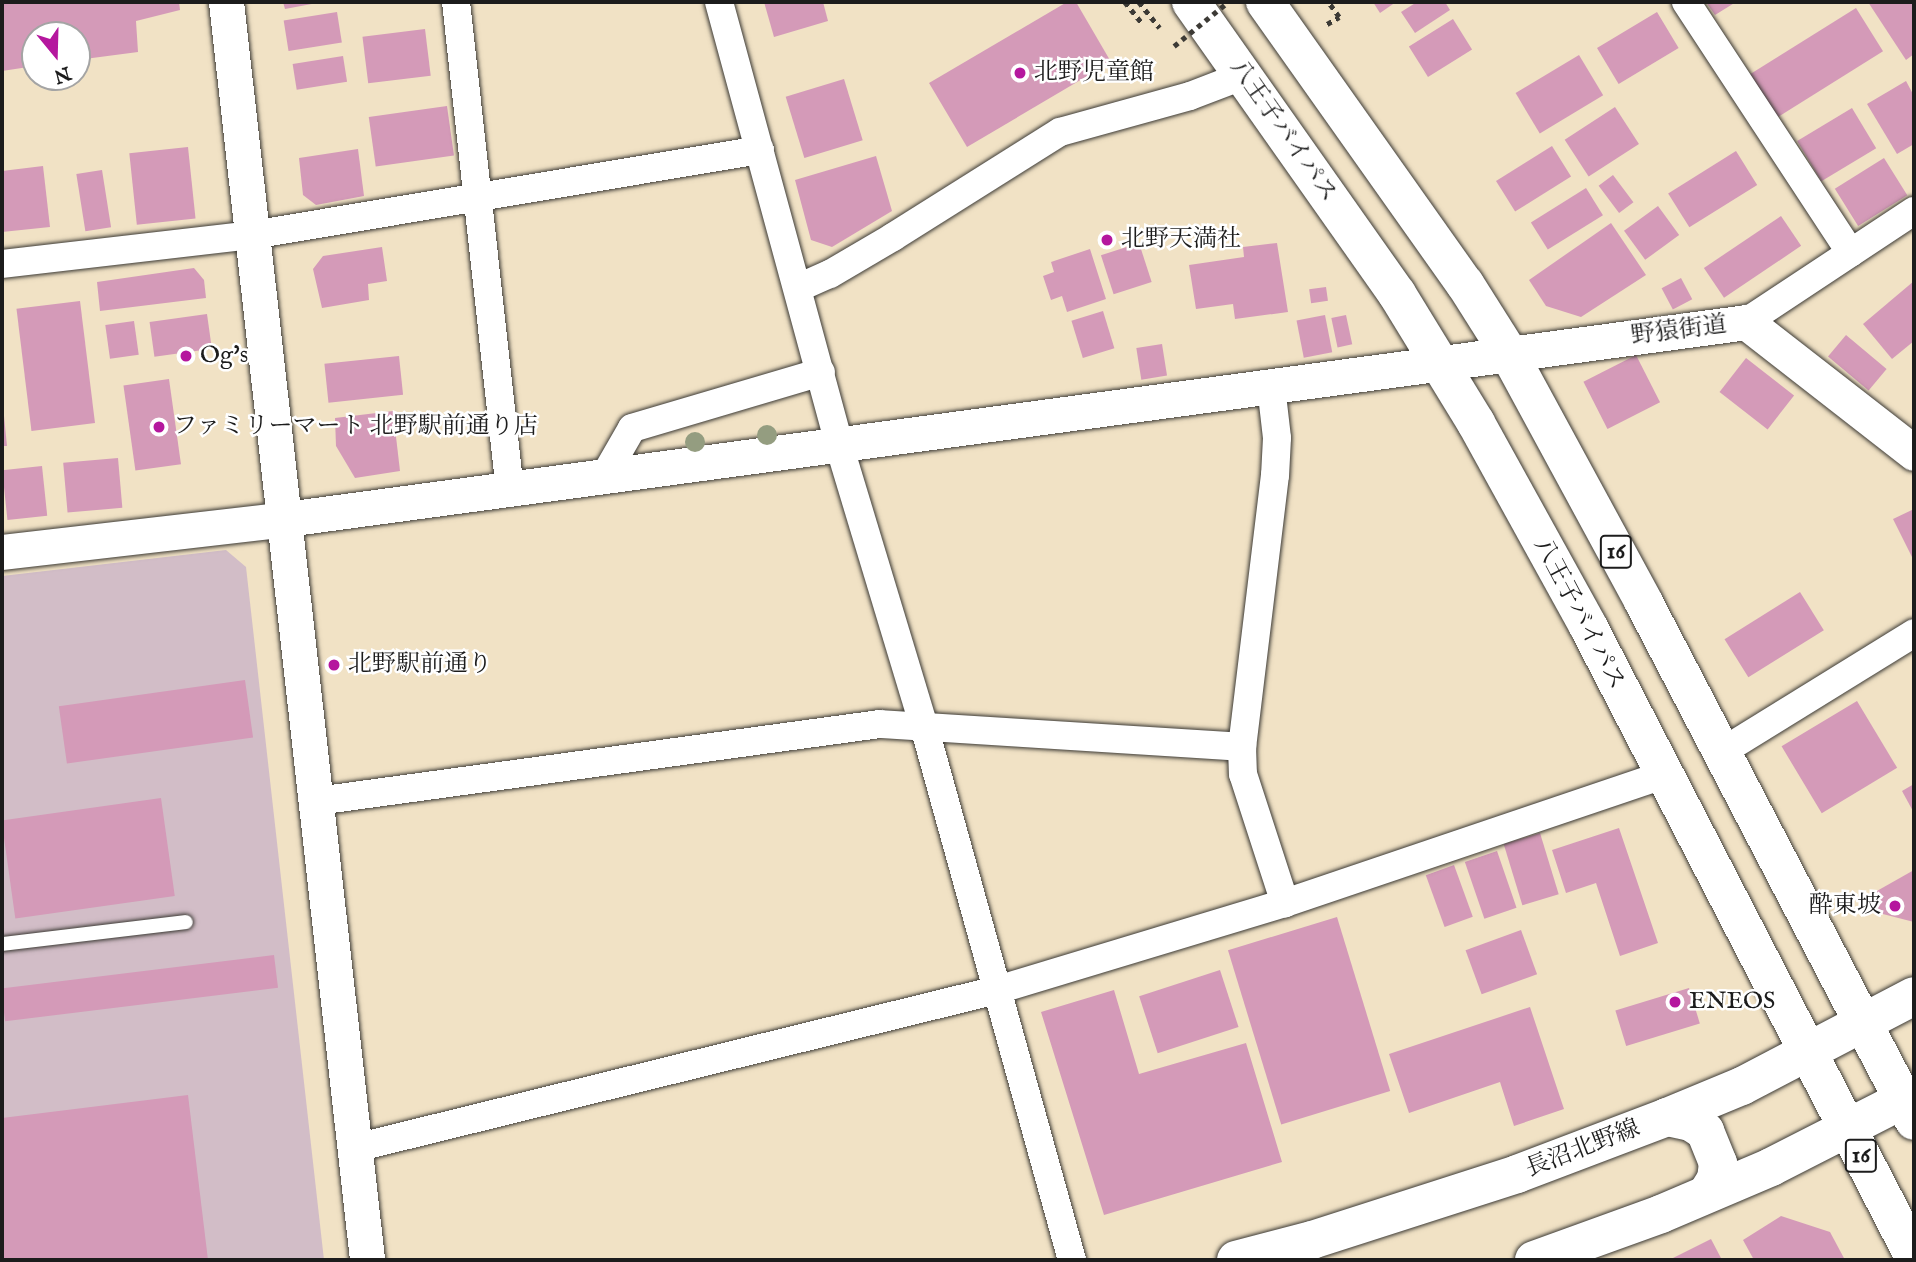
<!DOCTYPE html>
<meta charset="utf-8">
<style>
body{margin:0}
#map{position:relative;width:1916px;height:1262px;overflow:hidden;background:#f1e2c5;font-family:"IM FELL English","Noto Serif JP",serif}
div>[style]{position:absolute}
.industrial>*{inset:0;background:#d2bdc7}
.building>*{inset:0;background:#d49ab8;transform-origin:0 0}
.path>*{height:4.5px;margin-top:-2.25px;transform-origin:0;background:repeating-linear-gradient(90deg,#3c3a35 0 5px,transparent 0 10px)}
.roads{filter:drop-shadow(0 0 2px #3c3a35) drop-shadow(0 0 2px #3c3a35)}
.service>*{height:14px;margin:-7px;padding:0 7px;transform-origin:7px;border-radius:7px;background:#fff}
.minor>*{height:28px;margin:-14px;padding:0 14px;transform-origin:14px;border-radius:14px;background:#fff}
.tertiary>*{height:35px;margin:-17.5px;padding:0 17.5px;transform-origin:17.5px;border-radius:17.5px;background:#fff}
.secondary>*{height:38px;margin:-19px;padding:0 19px;transform-origin:19px;border-radius:19px;background:#fff}
.trunk>*{height:38px;margin:-19px;padding:0 19px;transform-origin:19px;border-radius:19px;background:#fff}
.path-bridge>*{height:4.5px;margin-top:-2.25px;transform-origin:0;background:repeating-linear-gradient(90deg,#3c3a35 0 5px,transparent 0 10px)}
.trees>*{width:20px;height:20px;margin:-10px;border-radius:50%;background:#949d80}
.dots>*{width:19px;height:19px;translate:-50% -50%;box-sizing:border-box;border:4px solid #fff;border-radius:50%}
span{translate:-50% -50%;white-space:nowrap;text-align:center;line-height:1.15;-webkit-text-stroke:5px #fff;paint-order:stroke}
.shield-label span{padding:2px 5px;background:#fff;border:2px solid;border-radius:5px;-webkit-text-stroke-width:0}
.shield-label{font-size:23px;color:#1c1c1c;font-weight:700}
.poi-label{font-size:24px;color:#1c1c1c}
.left{translate:0 -50%;text-align:left}
.right{translate:-100% -50%;text-align:right}
.street-label{font-size:24px;color:#1c1c1c}
.frame{position:absolute;inset:0;border:4px solid #1c1c1c;pointer-events:none}
.north{position:absolute;left:21px;top:21px;width:70px;height:70px;box-sizing:border-box;background:#fff;border:2px solid #a4a4a4;border-radius:50%;rotate:161deg;font-size:19px;font-weight:700;line-height:28px;text-align:center;color:#1c1c1c}
.north::after{content:'';display:block;margin:auto;width:24px;height:32px;background:#b5179e;clip-path:polygon(50% 0,100% 100%,50% 72%,0 100%)}
</style>
<div id="map">
<div class="industrial">
<i style="clip-path:polygon(226px 550px,246px 567px,324px 1260px,2px 1260px,2px 576px)"></i>
</div>
<div class="building">
<i style="clip-path:polygon(2px 2px,179px 2px,180px 10px,136px 21px,138px 52px,77px 60px,77px 35px,35px 35px,35px 66px,2px 71px)"></i>
<i style="clip-path:polygon(283px 2px,317px 2px,317px 3px,285px 9px)"></i>
<i style="clip-path:polygon(764px 2px,823px 2px,828px 21px,774px 37px)"></i>
<i style="clip-path:polygon(1067px 2px,1076px 2px,1111px 62px,967px 147px,929px 83px)"></i>
<i style="clip-path:polygon(1373px 2px,1396px 2px,1380px 13px)"></i>
<i style="clip-path:polygon(1417px 2px,1445px 2px,1450px 10px,1415px 33px,1401px 12px)"></i>
<i style="clip-path:polygon(1706px 2px,1736px 2px,1715px 15px)"></i>
<i style="clip-path:polygon(1868px 2px,1914px 2px,1914px 54px,1906px 60px)"></i>
<i style="left:1856px;top:8px;width:51px;height:125px;rotate:58deg"></i>
<i style="left:337px;top:12px;width:31px;height:54px;rotate:81deg"></i>
<i style="left:1657px;top:12px;width:42px;height:70px;rotate:59deg"></i>
<i style="left:1453px;top:19px;width:36px;height:52px;rotate:58deg"></i>
<i style="left:425px;top:29px;width:47px;height:63px;rotate:83deg"></i>
<i style="left:1579px;top:55px;width:47px;height:74px;rotate:59deg"></i>
<i style="left:343px;top:56px;width:26px;height:51px;rotate:81deg"></i>
<i style="left:844px;top:79px;width:64px;height:61px;rotate:73deg"></i>
<i style="clip-path:polygon(1906px 81px,1914px 96px,1914px 144px,1897px 154px,1867px 104px)"></i>
<i style="left:447px;top:106px;width:50px;height:79px;rotate:82deg"></i>
<i style="left:1615px;top:107px;width:44px;height:60px;rotate:57deg"></i>
<i style="left:1852px;top:108px;width:47px;height:64px;rotate:59deg"></i>
<i style="left:1552px;top:146px;width:36px;height:66px;rotate:58deg"></i>
<i style="left:188px;top:147px;width:72px;height:59px;rotate:84deg"></i>
<i style="clip-path:polygon(358px 149px,364px 196px,316px 205px,303px 195px,299px 158px)"></i>
<i style="left:1736px;top:151px;width:40px;height:80px;rotate:58deg"></i>
<i style="clip-path:polygon(876px 156px,892px 211px,832px 247px,811px 240px,795px 180px)"></i>
<i style="left:1884px;top:158px;width:44px;height:58px;rotate:58deg"></i>
<i style="clip-path:polygon(43px 166px,50px 227px,2px 232px,2px 171px)"></i>
<i style="left:102px;top:170px;width:58px;height:26px;rotate:81deg"></i>
<i style="left:1613px;top:175px;width:34px;height:18px;rotate:53deg"></i>
<i style="left:1586px;top:188px;width:32px;height:65px;rotate:58deg"></i>
<i style="left:1658px;top:206px;width:36px;height:42px;rotate:54deg"></i>
<i style="left:1781px;top:216px;width:36px;height:93px;rotate:56deg"></i>
<i style="clip-path:polygon(1611px 223px,1646px 275px,1581px 317px,1546px 306px,1529px 280px)"></i>
<i style="left:1139px;top:243px;width:41px;height:40px;rotate:72deg"></i>
<i style="clip-path:polygon(1277px 243px,1288px 312px,1235px 319px,1233px 304px,1196px 309px,1189px 265px,1244px 257px,1243px 247px)"></i>
<i style="clip-path:polygon(382px 247px,387px 281px,368px 284px,369px 300px,322px 308px,313px 269px,323px 256px)"></i>
<i style="clip-path:polygon(1090px 249px,1106px 299px,1067px 312px,1062px 296px,1051px 300px,1043px 276px,1054px 272px,1051px 262px)"></i>
<i style="clip-path:polygon(194px 268px,204px 280px,206px 298px,100px 311px,97px 282px)"></i>
<i style="left:1681px;top:278px;width:24px;height:22px;rotate:62deg"></i>
<i style="clip-path:polygon(1914px 281px,1914px 341px,1892px 359px,1863px 324px)"></i>
<i style="left:1326px;top:287px;width:14px;height:17px;rotate:82deg"></i>
<i style="left:80px;top:301px;width:123px;height:64px;rotate:83deg"></i>
<i style="left:1103px;top:311px;width:39px;height:33px;rotate:73deg"></i>
<i style="left:207px;top:314px;width:35px;height:58px;rotate:82deg"></i>
<i style="left:1325px;top:315px;width:38px;height:29px;rotate:79deg"></i>
<i style="left:1346px;top:315px;width:30px;height:15px;rotate:78deg"></i>
<i style="left:134px;top:321px;width:34px;height:29px;rotate:82deg"></i>
<i style="left:1846px;top:335px;width:53px;height:28px;rotate:40deg"></i>
<i style="left:1162px;top:344px;width:32px;height:26px;rotate:81deg"></i>
<i style="left:1636px;top:355px;width:53px;height:59px;rotate:63deg"></i>
<i style="left:399px;top:356px;width:39px;height:75px;rotate:84deg"></i>
<i style="left:1746px;top:358px;width:61px;height:43px;rotate:38deg"></i>
<i style="left:169px;top:379px;width:86px;height:46px;rotate:82deg"></i>
<i style="clip-path:polygon(393px 411px,400px 471px,355px 478px,336px 446px,335px 418px)"></i>
<i style="clip-path:polygon(4px 416px,7px 446px,2px 446px,2px 417px)"></i>
<i style="left:118px;top:458px;width:50px;height:55px;rotate:85deg"></i>
<i style="left:42px;top:466px;width:50px;height:40px;rotate:84deg"></i>
<i style="clip-path:polygon(1914px 509px,1914px 561px,1893px 519px)"></i>
<i style="left:1800px;top:592px;width:45px;height:89px;rotate:58deg"></i>
<i style="left:245px;top:680px;width:58px;height:188px;rotate:82deg"></i>
<i style="left:1857px;top:701px;width:78px;height:88px;rotate:59deg"></i>
<i style="clip-path:polygon(1914px 784px,1914px 813px,1902px 791px)"></i>
<i style="left:161px;top:798px;width:99px;height:161px;rotate:82deg"></i>
<i style="clip-path:polygon(1619px 828px,1658px 943px,1620px 956px,1596px 883px,1566px 893px,1552px 850px)"></i>
<i style="left:1540px;top:833px;width:64px;height:38px;rotate:73deg"></i>
<i style="left:1497px;top:851px;width:60px;height:34px;rotate:71deg"></i>
<i style="left:1454px;top:865px;width:55px;height:30px;rotate:70deg"></i>
<i style="clip-path:polygon(1914px 870px,1914px 922px,1875px 912px,1868px 896px)"></i>
<i style="left:1337px;top:917px;width:182px;height:114px;rotate:73deg"></i>
<i style="left:1521px;top:930px;width:47px;height:59px;rotate:70deg"></i>
<i style="left:274px;top:955px;width:33px;height:275px;rotate:83deg"></i>
<i style="left:1220px;top:970px;width:60px;height:85px;rotate:72deg"></i>
<i style="left:1689px;top:988px;width:37px;height:77px;rotate:73deg"></i>
<i style="clip-path:polygon(1114px 990px,1139px 1074px,1246px 1043px,1282px 1162px,1104px 1215px,1041px 1012px)"></i>
<i style="clip-path:polygon(1530px 1007px,1564px 1109px,1514px 1126px,1500px 1082px,1409px 1113px,1389px 1054px)"></i>
<i style="clip-path:polygon(188px 1095px,208px 1260px,2px 1260px,2px 1118px)"></i>
<i style="clip-path:polygon(1781px 1216px,1830px 1232px,1845px 1260px,1754px 1260px,1743px 1240px)"></i>
<i style="clip-path:polygon(1711px 1239px,1722px 1260px,1669px 1260px)"></i>
</div>
<div class="path">
<i style="left:1125px;top:2px;width:27px;rotate:51deg"></i>
<i style="left:1139px;top:2px;width:33px;rotate:51deg"></i>
<i style="left:1327px;top:24px;width:14px;rotate:-30deg"></i>
<i style="left:1339px;top:17px;width:19px;rotate:-126deg"></i>
</div>
<div class="roads">
<div class="service">
<i style="left:2px;top:944px;width:185px;rotate:-6.8deg"></i>
</div>
<div class="minor">
<i style="left:456px;top:2px;width:489px;rotate:83.7deg"></i>
<i style="left:719px;top:2px;width:459px;rotate:74.8deg"></i>
<i style="left:839px;top:445px;width:294px;rotate:73.2deg"></i>
<i style="left:924px;top:726px;width:554px;rotate:74.51deg"></i>
<i style="left:1686px;top:2px;width:300px;rotate:56.7deg"></i>
<i style="left:2px;top:264px;width:252px;rotate:-6.6deg"></i>
<i style="left:252px;top:235px;width:515px;rotate:-9.5deg"></i>
<i style="left:798px;top:288px;width:35px;rotate:-24deg"></i>
<i style="left:830px;top:274px;width:73px;rotate:-30.4deg"></i>
<i style="left:893px;top:237px;width:197px;rotate:-32.2deg"></i>
<i style="left:1060px;top:132px;width:135px;rotate:-15.5deg"></i>
<i style="left:1190px;top:96px;width:59px;rotate:-20.9deg"></i>
<i style="left:1746px;top:322px;width:201px;rotate:-33.5deg"></i>
<i style="left:1271px;top:386px;width:52px;rotate:83.4deg"></i>
<i style="left:1277px;top:438px;width:37px;rotate:93deg"></i>
<i style="left:1275px;top:475px;width:274px;rotate:96.9deg"></i>
<i style="left:1242px;top:747px;width:27px;rotate:88deg"></i>
<i style="left:1243px;top:774px;width:136px;rotate:72deg"></i>
<i style="left:605px;top:475px;width:54px;rotate:-60.1deg"></i>
<i style="left:632px;top:428px;width:197px;rotate:-16.5deg"></i>
<i style="left:1720px;top:753px;width:228px;rotate:-31.7deg"></i>
<i style="left:317px;top:801px;width:568px;rotate:-7.79deg"></i>
<i style="left:880px;top:724px;width:363px;rotate:3.6deg"></i>
<i style="left:355px;top:1148px;width:661px;rotate:-13.83deg"></i>
<i style="left:997px;top:990px;width:301px;rotate:-16.8deg"></i>
<i style="left:1285px;top:903px;width:400px;rotate:-18.7deg"></i>
</div>
<div class="tertiary">
<i style="left:226px;top:2px;width:1266px;rotate:83.6deg"></i>
<i style="left:2px;top:552px;width:286px;rotate:-6.6deg"></i>
<i style="left:286px;top:519px;width:1473px;rotate:-7.68deg"></i>
<i style="left:1746px;top:322px;width:213px;rotate:37.9deg"></i>
</div>
<div class="secondary">
<i style="left:1667px;top:1117px;width:25px;rotate:12deg"></i>
<i style="left:1691px;top:1122px;width:17px;rotate:33deg"></i>
<i style="left:1705px;top:1131px;width:35px;rotate:68deg"></i>
<i style="left:1718px;top:1163px;width:16px;rotate:97deg"></i>
<i style="left:1716px;top:1179px;width:15px;rotate:122deg"></i>
<i style="left:1236px;top:1260px;width:79px;rotate:-14.7deg"></i>
<i style="left:1312px;top:1240px;width:215px;rotate:-17.8deg"></i>
<i style="left:1517px;top:1174px;width:160px;rotate:-20.8deg"></i>
<i style="left:1667px;top:1117px;width:81px;rotate:-22.5deg"></i>
<i style="left:1742px;top:1086px;width:194px;rotate:-27.6deg"></i>
<i style="left:1534px;top:1260px;width:135px;rotate:-19.9deg"></i>
<i style="left:1661px;top:1214px;width:120px;rotate:-23.1deg"></i>
<i style="left:1771px;top:1167px;width:161px;rotate:-27deg"></i>
</div>
<div class="trunk">
<i style="left:1191px;top:2px;width:357px;rotate:54.8deg"></i>
<i style="left:1397px;top:294px;width:151px;rotate:58.5deg"></i>
<i style="left:1476px;top:423px;width:232px;rotate:61.1deg"></i>
<i style="left:1588px;top:626px;width:710px;rotate:62.68deg"></i>
<i style="left:1265px;top:2px;width:346px;rotate:54.7deg"></i>
<i style="left:1465px;top:284px;width:80px;rotate:57.7deg"></i>
<i style="left:1508px;top:352px;width:283px;rotate:61.5deg"></i>
<i style="left:1643px;top:601px;width:586px;rotate:62.47deg"></i>
</div>
</div>
<div class="path-bridge">
<i style="left:1174px;top:46px;width:70px;rotate:-39.2deg"></i>
</div>
<div class="trees">
<i style="left:767px;top:435px"></i>
<i style="left:695px;top:442px"></i>
</div>
<div class="dots">
<i style="left:1020px;top:73px;background:#b5179e"></i>
<i style="left:1107px;top:240px;background:#b5179e"></i>
<i style="left:186px;top:356px;background:#b5179e"></i>
<i style="left:159px;top:427px;background:#b5179e"></i>
<i style="left:334px;top:665px;background:#b5179e"></i>
<i style="left:1895px;top:906px;background:#b5179e"></i>
<i style="left:1675px;top:1002px;background:#b5179e"></i>
</div>
<div class="shield-label">
<span style="left:1616px;top:552px">16</span>
<span style="left:1861px;top:1156px">16</span>
</div>
<div class="poi-label">
<span class="left" style="left:1034px;top:73px">北野児童館</span>
<span class="left" style="left:1121px;top:240px">北野天満社</span>
<span class="left" style="left:200px;top:356px">Og's</span>
<span class="left" style="left:173px;top:427px">ファミリーマート 北野駅前通り店</span>
<span class="left" style="left:348px;top:665px">北野駅前通り</span>
<span class="right" style="left:1881px;top:906px">酔東坡</span>
<span class="left" style="left:1689px;top:1002px">ENEOS</span>
</div>
<div class="street-label">
<span style="left:1283px;top:131px;rotate:55deg">八王子バイパス</span>
<span style="left:1679px;top:331px;rotate:-7deg">野猿街道</span>
<span style="left:1579px;top:614px;rotate:62deg">八王子バイパス</span>
<span style="left:1583px;top:1149px;rotate:-21deg">長沼北野線</span>
</div>
<div class="frame"></div>
<div class="north">N</div>
</div>
